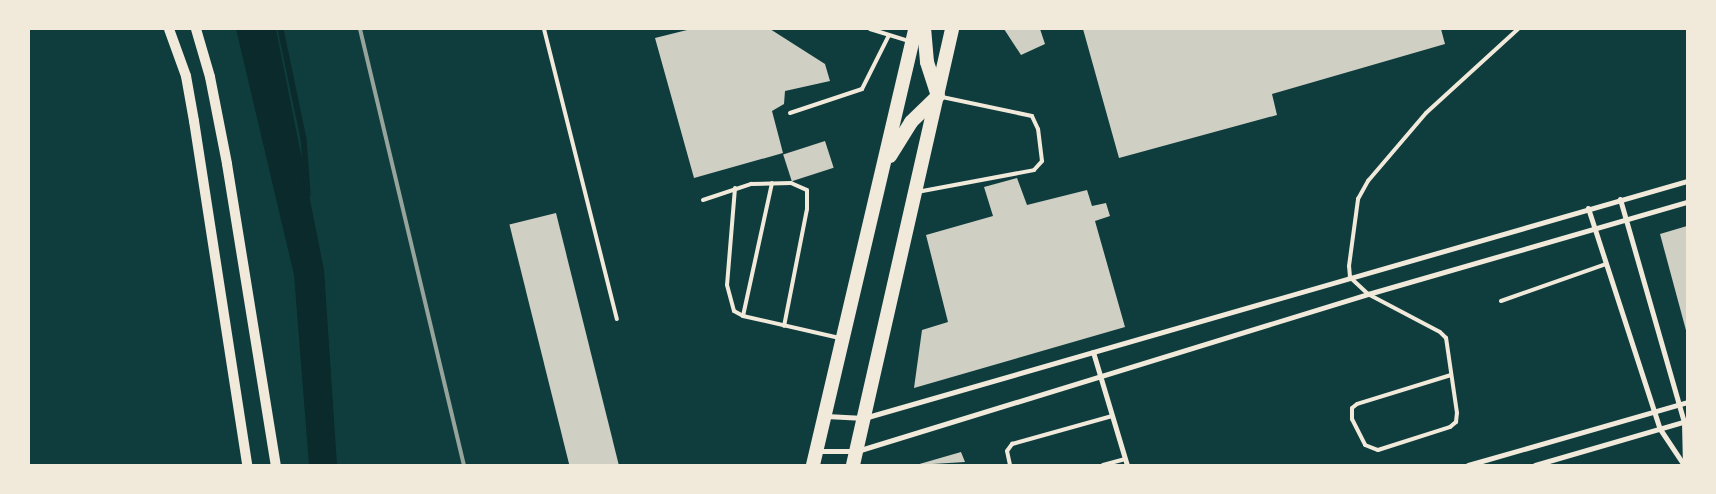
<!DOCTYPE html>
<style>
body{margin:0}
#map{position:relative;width:1716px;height:494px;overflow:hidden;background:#0f3d3e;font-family:Ubuntu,sans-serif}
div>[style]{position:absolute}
.water>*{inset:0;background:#0a2a2b}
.stream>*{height:5.5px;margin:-2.75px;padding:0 2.75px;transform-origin:2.75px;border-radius:2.75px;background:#0a2a2b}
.building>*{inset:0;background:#cfcfc3;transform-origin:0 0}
.service>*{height:4px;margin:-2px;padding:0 2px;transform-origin:2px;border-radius:2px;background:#f1e9da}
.minor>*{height:5px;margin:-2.5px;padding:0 2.5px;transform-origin:2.5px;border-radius:2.5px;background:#f1e9da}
.secondary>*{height:10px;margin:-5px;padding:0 5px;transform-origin:5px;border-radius:5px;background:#f1e9da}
.trunk>*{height:14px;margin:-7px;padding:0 7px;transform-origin:7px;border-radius:7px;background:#f1e9da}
.rail>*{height:4px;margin:-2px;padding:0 2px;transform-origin:2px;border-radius:2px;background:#97a49c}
span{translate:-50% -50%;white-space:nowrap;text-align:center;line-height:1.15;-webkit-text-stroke:4px #f1e9da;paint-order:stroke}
.frame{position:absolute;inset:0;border:30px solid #f1e9da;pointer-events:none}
</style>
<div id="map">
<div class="water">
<i style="clip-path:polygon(236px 29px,276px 29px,324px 270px,337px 465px,309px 465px,294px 275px)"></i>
</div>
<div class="stream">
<i style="left:281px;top:29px;width:112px;rotate:78.2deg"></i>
<i style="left:304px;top:139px;width:55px;rotate:85.8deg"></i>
</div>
<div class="building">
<i style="clip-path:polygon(691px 29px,770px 29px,825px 64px,830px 81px,785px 91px,784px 104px,772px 111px,783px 153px,694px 178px,655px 38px)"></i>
<i style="clip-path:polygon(1004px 29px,1040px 29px,1045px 44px,1021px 55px)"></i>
<i style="clip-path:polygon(1083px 29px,1441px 29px,1445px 44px,1272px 94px,1277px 115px,1119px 158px)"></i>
<i style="left:825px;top:141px;width:28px;height:44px;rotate:72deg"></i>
<i style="clip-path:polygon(1017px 178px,1027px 205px,1087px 190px,1092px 206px,1106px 203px,1110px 216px,1095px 221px,1125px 327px,914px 388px,922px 330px,948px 322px,926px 235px,993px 216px,984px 187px)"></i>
<i style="left:556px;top:213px;width:260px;height:48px;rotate:76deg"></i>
<i style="clip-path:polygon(1687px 226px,1687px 334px,1660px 234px)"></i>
<i style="clip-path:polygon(961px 452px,965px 462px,916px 465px)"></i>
</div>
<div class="service">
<i style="left:544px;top:29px;width:299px;rotate:75.9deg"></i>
<i style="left:870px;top:29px;width:41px;rotate:17.1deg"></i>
<i style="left:790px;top:113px;width:76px;rotate:-18.4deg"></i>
<i style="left:862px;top:89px;width:60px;rotate:-63.4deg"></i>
<i style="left:735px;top:188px;width:97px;rotate:94.7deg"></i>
<i style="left:727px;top:285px;width:27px;rotate:75deg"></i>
<i style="left:734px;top:311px;width:10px;rotate:29deg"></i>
<i style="left:743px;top:316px;width:99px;rotate:12.8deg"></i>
<i style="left:917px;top:192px;width:119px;rotate:-10.6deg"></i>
<i style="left:1034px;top:170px;width:12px;rotate:-48deg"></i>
<i style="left:1042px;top:161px;width:32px;rotate:-97deg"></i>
<i style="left:1038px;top:129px;width:14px;rotate:-115deg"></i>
<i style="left:1032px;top:116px;width:92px;rotate:-168.1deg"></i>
<i style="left:703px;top:200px;width:51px;rotate:-18.4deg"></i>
<i style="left:751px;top:184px;width:40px;rotate:-1.4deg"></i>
<i style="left:791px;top:183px;width:17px;rotate:24deg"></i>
<i style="left:807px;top:190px;width:19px;rotate:90deg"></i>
<i style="left:807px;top:209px;width:119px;rotate:101.1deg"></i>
<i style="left:1501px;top:301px;width:111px;rotate:-19.4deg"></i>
<i style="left:743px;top:316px;width:136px;rotate:-77.7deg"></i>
<i style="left:1451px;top:375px;width:98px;rotate:162.9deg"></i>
<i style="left:1357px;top:404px;width:6px;rotate:141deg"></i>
<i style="left:1352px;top:408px;width:11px;rotate:90deg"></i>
<i style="left:1352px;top:419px;width:29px;rotate:63deg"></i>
<i style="left:1365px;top:445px;width:14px;rotate:21deg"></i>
<i style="left:1378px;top:450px;width:76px;rotate:-17.7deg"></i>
<i style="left:1450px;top:427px;width:8px;rotate:-40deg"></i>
<i style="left:1456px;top:422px;width:9px;rotate:-84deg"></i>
<i style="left:1457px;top:413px;width:76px;rotate:-98.3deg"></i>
<i style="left:1446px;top:338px;width:8px;rotate:-135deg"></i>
<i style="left:1440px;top:332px;width:81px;rotate:-152.2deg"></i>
<i style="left:1368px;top:294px;width:25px;rotate:-137deg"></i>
<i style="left:1350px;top:277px;width:11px;rotate:-95deg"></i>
<i style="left:1349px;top:266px;width:68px;rotate:-82.3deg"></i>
<i style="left:1358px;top:199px;width:21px;rotate:-61deg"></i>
<i style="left:1368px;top:181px;width:89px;rotate:-49.5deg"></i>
<i style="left:1426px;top:113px;width:125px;rotate:-42.4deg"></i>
<i style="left:1010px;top:465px;width:14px;rotate:-102deg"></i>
<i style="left:1007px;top:451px;width:9px;rotate:-54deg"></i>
<i style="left:1012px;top:444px;width:104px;rotate:-15.6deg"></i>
<i style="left:1103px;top:465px;width:23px;rotate:-15deg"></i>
</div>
<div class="minor">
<i style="left:1620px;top:199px;width:232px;rotate:74deg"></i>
<i style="left:1684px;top:422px;width:43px;rotate:88.7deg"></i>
<i style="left:1588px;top:208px;width:232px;rotate:72deg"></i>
<i style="left:1660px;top:429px;width:43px;rotate:56.3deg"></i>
<i style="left:1093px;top:352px;width:118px;rotate:73.3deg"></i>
<i style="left:826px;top:416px;width:38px;rotate:3deg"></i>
<i style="left:864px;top:418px;width:856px;rotate:-16.06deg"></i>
<i style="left:816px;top:451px;width:41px"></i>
<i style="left:857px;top:451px;width:535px;rotate:-17.08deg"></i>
<i style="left:1368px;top:294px;width:332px;rotate:-16.1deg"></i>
<i style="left:1468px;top:465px;width:228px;rotate:-16deg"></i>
<i style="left:1535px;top:465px;width:157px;rotate:-16.2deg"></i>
</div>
<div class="secondary">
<i style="left:169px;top:29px;width:50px;rotate:70.1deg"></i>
<i style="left:186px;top:76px;width:46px;rotate:79.9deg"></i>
<i style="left:194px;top:121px;width:348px;rotate:81.2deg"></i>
<i style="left:196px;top:29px;width:50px;rotate:73.7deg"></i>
<i style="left:210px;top:77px;width:89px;rotate:78.9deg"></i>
<i style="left:227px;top:164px;width:305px;rotate:80.8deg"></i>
</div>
<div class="trunk">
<i style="left:890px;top:156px;width:40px;rotate:-58deg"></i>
<i style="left:911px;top:122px;width:37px;rotate:-44deg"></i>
<i style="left:938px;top:96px;width:36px;rotate:-108deg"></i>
<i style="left:927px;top:62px;width:33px;rotate:-95deg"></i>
<i style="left:813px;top:465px;width:448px;rotate:-76.8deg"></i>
<i style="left:853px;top:465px;width:447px;rotate:-77.2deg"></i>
</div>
<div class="rail">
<i style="left:360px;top:29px;width:448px;rotate:76.6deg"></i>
</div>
<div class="frame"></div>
</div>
